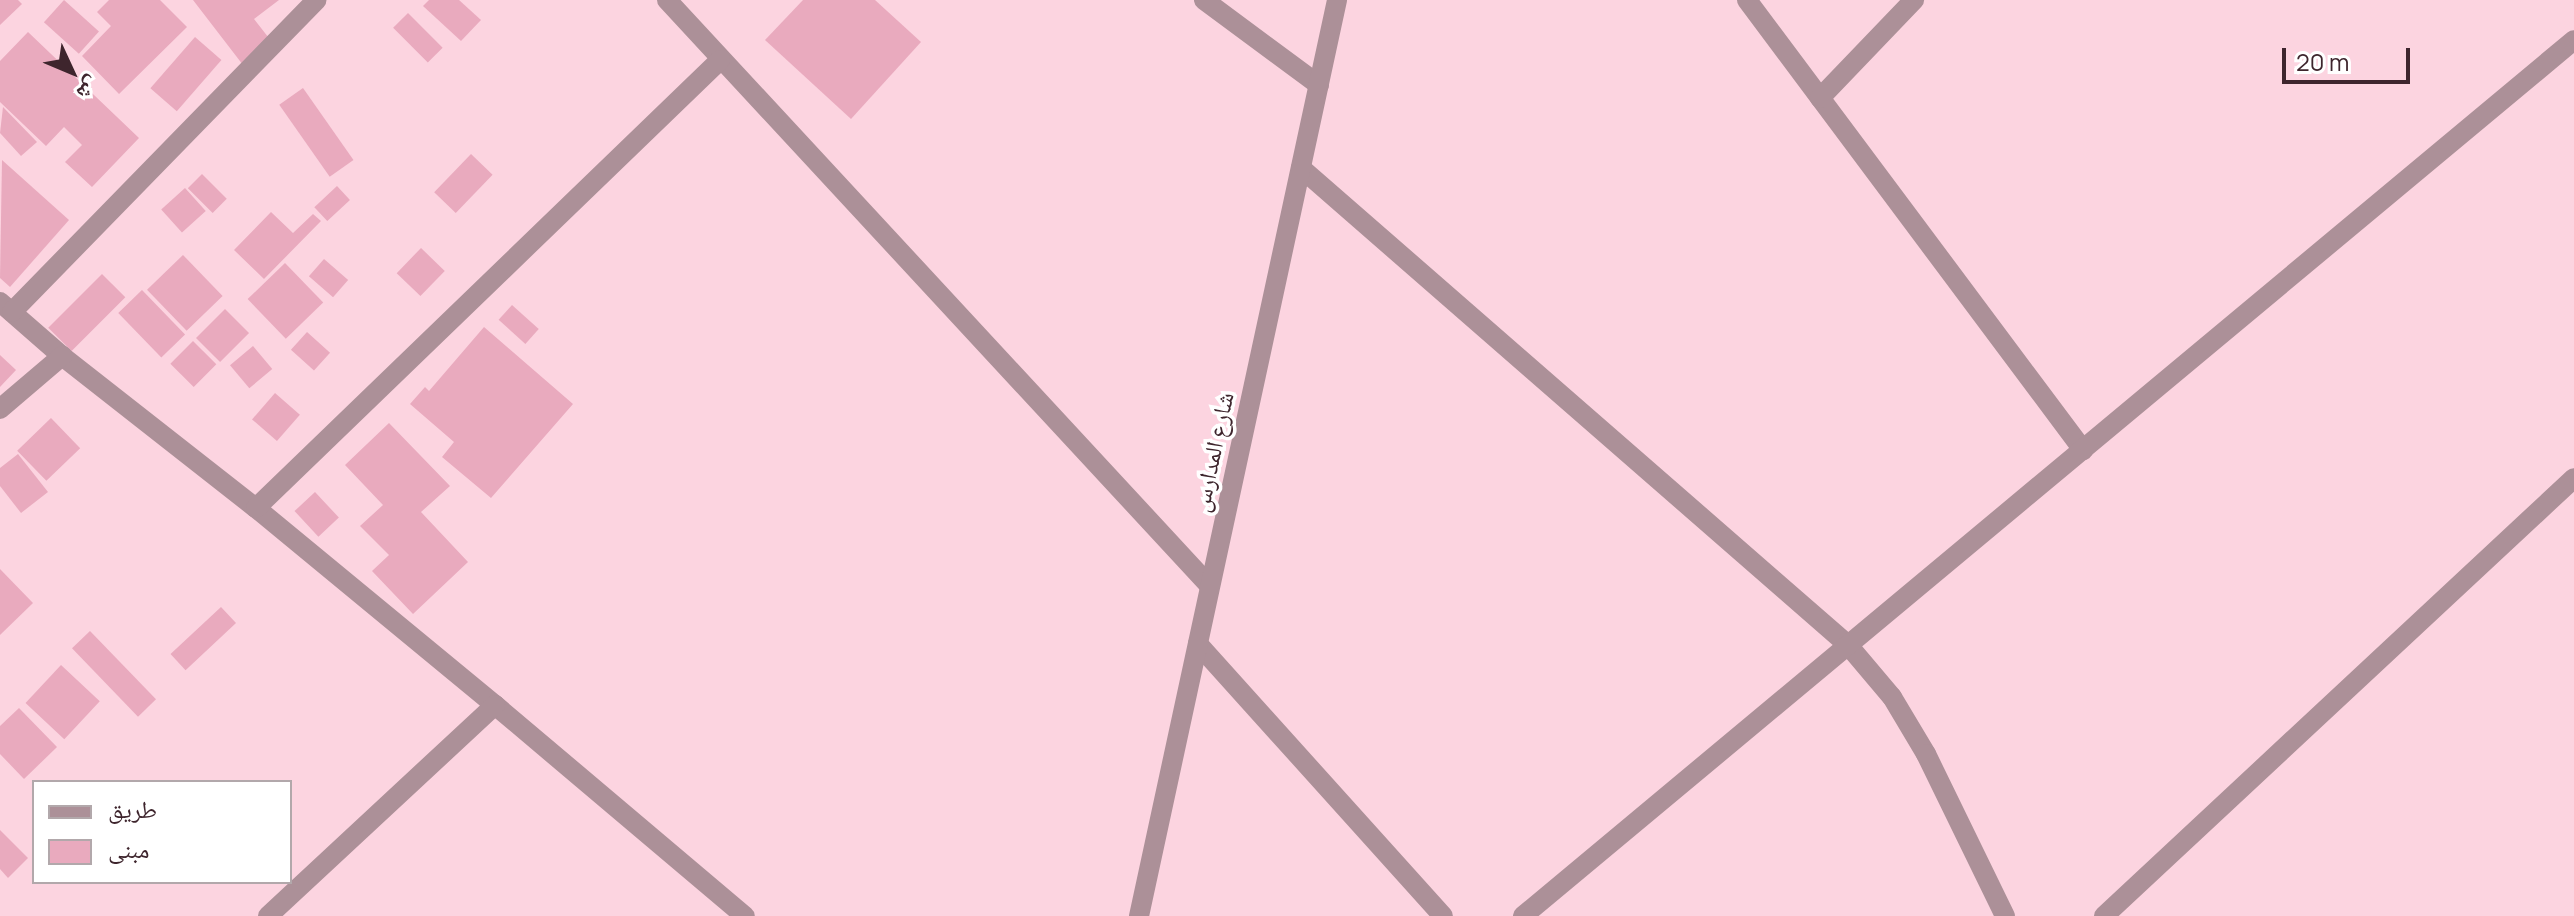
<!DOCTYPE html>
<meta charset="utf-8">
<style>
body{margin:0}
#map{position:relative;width:2574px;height:916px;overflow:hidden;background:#fcd4e0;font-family:Manrope,"Noto Naskh Arabic",sans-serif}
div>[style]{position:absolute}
.building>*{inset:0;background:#e9aabe;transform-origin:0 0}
.street>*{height:20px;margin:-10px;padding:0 10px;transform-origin:10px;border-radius:10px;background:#ac9098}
span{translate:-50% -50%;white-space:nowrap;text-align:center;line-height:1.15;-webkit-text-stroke:7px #fff;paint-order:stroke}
.street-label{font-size:24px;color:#3e252d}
.legend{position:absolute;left:32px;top:780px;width:260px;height:104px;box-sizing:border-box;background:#fff;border:2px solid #b2a8ab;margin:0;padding:10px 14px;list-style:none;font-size:24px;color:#3e252d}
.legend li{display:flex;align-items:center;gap:16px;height:40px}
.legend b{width:40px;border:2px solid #b2a8ab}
.north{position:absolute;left:32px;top:32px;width:80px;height:80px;-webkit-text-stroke:6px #fff;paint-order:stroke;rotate:134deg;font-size:22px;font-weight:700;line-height:32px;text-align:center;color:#3e252d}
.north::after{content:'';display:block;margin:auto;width:28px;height:36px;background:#3e252d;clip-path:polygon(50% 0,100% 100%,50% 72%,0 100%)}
.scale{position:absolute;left:2282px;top:48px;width:128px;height:36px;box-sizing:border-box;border:4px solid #3e252d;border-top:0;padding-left:10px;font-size:24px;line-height:28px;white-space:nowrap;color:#3e252d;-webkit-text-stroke:6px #fff;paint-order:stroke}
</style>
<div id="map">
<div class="building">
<i style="clip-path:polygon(0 0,18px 0,22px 4px,0 25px)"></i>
<i style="left:64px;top:0;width:47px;height:30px;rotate:42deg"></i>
<i style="clip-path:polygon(109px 0,160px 0,187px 27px,119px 94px,82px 56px,111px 26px,97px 12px)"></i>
<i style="clip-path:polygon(193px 0,279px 0,254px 19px,272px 42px,243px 65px)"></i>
<i style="clip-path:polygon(429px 0,459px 0,481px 20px,461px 41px,423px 6px)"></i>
<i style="clip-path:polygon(803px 0,875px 0,921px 42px,851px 119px,765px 40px)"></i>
<i style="left:408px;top:13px;width:49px;height:21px;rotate:45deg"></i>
<i style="clip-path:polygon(28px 32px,139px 138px,92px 187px,65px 162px,82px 145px,64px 127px,46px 146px,0 102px,0 61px)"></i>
<i style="left:195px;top:37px;width:35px;height:68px;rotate:41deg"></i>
<i style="left:303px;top:88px;width:88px;height:29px;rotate:55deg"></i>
<i style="clip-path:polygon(3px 107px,37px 142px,21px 156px,0 133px)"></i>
<i style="left:471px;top:154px;width:30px;height:53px;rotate:44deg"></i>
<i style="clip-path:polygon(2px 160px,69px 220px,10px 287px,0 278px)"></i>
<i style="left:202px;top:174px;width:35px;height:20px;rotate:45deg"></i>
<i style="left:337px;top:186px;width:19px;height:31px;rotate:47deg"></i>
<i style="left:185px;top:188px;width:31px;height:32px;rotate:48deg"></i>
<i style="clip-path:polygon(271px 212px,293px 233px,313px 214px,321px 221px,264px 279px,234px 250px)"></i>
<i style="left:421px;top:248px;width:33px;height:35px;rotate:44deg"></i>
<i style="left:183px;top:255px;width:57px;height:50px;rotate:46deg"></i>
<i style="left:324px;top:259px;width:32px;height:23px;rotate:41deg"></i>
<i style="left:285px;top:263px;width:55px;height:52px;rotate:46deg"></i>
<i style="left:102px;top:274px;width:33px;height:76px;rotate:45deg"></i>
<i style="left:142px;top:290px;width:62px;height:33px;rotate:46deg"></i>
<i style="left:512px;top:305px;width:36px;height:20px;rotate:42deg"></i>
<i style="left:225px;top:309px;width:34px;height:41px;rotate:45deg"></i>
<i style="clip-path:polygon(484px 327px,573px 404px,491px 498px,442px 457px,454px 442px,410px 404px,425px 387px,429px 391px)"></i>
<i style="left:307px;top:332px;width:31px;height:24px;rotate:42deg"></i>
<i style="left:193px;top:341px;width:33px;height:32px;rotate:45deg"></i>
<i style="left:253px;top:346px;width:30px;height:30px;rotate:50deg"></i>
<i style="clip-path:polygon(0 355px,16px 370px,0 387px)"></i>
<i style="left:275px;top:393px;width:33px;height:35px;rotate:41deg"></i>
<i style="left:51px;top:418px;width:42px;height:47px;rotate:46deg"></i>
<i style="clip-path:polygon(389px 423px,450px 486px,421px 512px,468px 562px,413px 614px,372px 571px,389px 555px,360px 526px,383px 505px,345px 465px)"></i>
<i style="clip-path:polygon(18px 454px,48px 492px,21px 513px,0 486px,0 468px)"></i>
<i style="left:315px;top:492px;width:35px;height:28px;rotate:47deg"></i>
<i style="clip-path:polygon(0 569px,33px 603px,0 635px)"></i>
<i style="left:221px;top:607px;width:22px;height:69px;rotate:47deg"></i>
<i style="left:90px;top:631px;width:95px;height:25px;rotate:46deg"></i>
<i style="left:61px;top:665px;width:53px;height:52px;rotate:43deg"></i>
<i style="clip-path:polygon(19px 708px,57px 747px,24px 779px,0 754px,0 726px)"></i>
<i style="clip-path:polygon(0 830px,28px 858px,8px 878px,0 869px)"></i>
</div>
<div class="street">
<i style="left:667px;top:0;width:797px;rotate:47.19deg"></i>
<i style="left:1204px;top:0;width:143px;rotate:36.5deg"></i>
<i style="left:1747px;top:0;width:562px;rotate:53.25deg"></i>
<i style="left:1820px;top:98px;width:136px;rotate:-46.2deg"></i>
<i style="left:1301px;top:168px;width:726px;rotate:41.09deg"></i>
<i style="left:1848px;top:645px;width:68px;rotate:49.8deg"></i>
<i style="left:1892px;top:697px;width:66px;rotate:59.2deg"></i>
<i style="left:1926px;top:754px;width:180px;rotate:64deg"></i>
<i style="left:0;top:302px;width:82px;rotate:41.1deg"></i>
<i style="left:62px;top:356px;width:246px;rotate:38.1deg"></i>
<i style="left:256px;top:508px;width:310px;rotate:39.5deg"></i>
<i style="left:495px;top:705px;width:327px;rotate:40.2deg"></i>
<i style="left:12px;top:312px;width:436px;rotate:-45.7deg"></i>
<i style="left:0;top:409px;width:82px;rotate:-40.5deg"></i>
<i style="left:256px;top:508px;width:645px;rotate:-43.99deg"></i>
<i style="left:1198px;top:644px;width:366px;rotate:48deg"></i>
<i style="left:268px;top:916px;width:310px;rotate:-42.9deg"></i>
<i style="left:1139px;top:916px;width:937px;rotate:-77.8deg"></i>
<i style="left:1523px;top:916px;width:1368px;rotate:-39.81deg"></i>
<i style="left:2104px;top:916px;width:642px;rotate:-42.98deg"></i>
</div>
<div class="street-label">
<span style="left:1212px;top:452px;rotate:-78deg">شارع المدارس</span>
</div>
<ul class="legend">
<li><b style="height:10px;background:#ac9098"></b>طريق</li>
<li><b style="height:22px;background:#e9aabe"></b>مبنى</li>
</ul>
<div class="north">ش</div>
<div class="scale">20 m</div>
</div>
